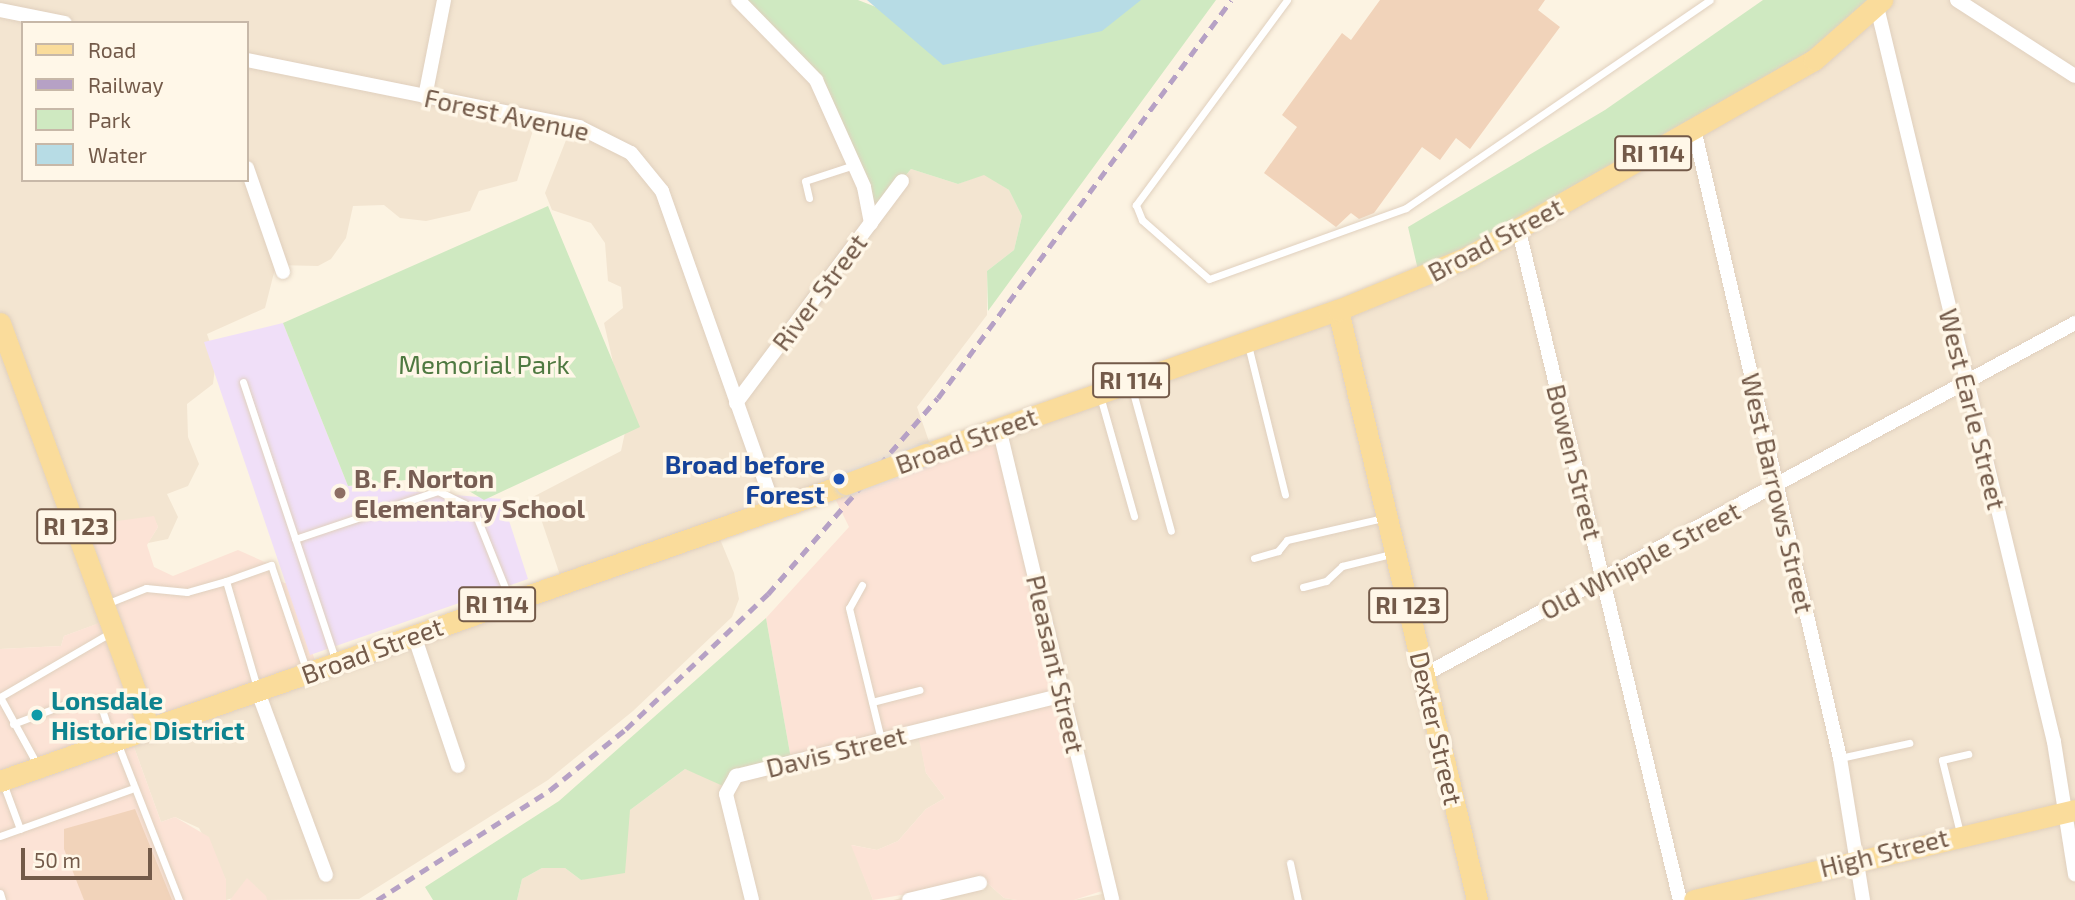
<!DOCTYPE html>
<style>
body{margin:0}
#map{position:relative;width:2075px;height:900px;overflow:hidden;background:#fcf3e2;font-family:"Exo 2",sans-serif}
div>[style]{position:absolute}
.residential>*{inset:0;background:#f3e5d1}
.commercial>*{inset:0;background:#fce3d6}
.education>*{inset:0;background:#f0dff8}
.green>*{inset:0;background:#cfe9c1}
.water>*{inset:0;background:#b7dce5}
.building>*{inset:0;background:#f1d3ba}
.roads{filter:drop-shadow(0 0 2px #e0d0be) drop-shadow(0 0 2px #e0d0be)}
.lane>*{height:7px;margin:-3.5px;padding:0 3.5px;transform-origin:3.5px;border-radius:3.5px;background:#fff}
.street>*{height:14px;margin:-7px;padding:0 7px;transform-origin:7px;border-radius:7px;background:#fff}
.primary>*{height:21px;margin:-10.5px;padding:0 10.5px;transform-origin:10.5px;border-radius:10.5px;background:#fadc9b}
.rail>*{height:5px;margin-top:-2.5px;transform-origin:0;background:repeating-linear-gradient(90deg,#b6a1c5 0 10px,transparent 0 17px)}
.bridges{filter:drop-shadow(0 0 2px #dbd4d0) drop-shadow(0 0 2px #dbd4d0)}
.primary-bridge>*{height:21px;margin:-10.5px;padding:0 10.5px;transform-origin:10.5px;border-radius:10.5px;background:#fadc9b}
.dots>*{width:19px;height:19px;translate:-50% -50%;box-sizing:border-box;border:4px solid #fff7e8;border-radius:50%}
span{translate:-50% -50%;white-space:nowrap;text-align:center;line-height:1.15;-webkit-text-stroke:7px #fff7e8;paint-order:stroke}
.shield-label span{padding:2px 5px;background:#fff7e8;border:2px solid;border-radius:5px;-webkit-text-stroke-width:0}
.shield-label{font-size:24px;color:#735a49;font-weight:700}
.street-label{font-size:26px;color:#735a49}
.park-label{font-size:26px;color:#4f7941}
.transit-label{font-size:26px;color:#164399;font-weight:700}
.right{translate:-100% -50%;text-align:right}
.education-label{font-size:26px;color:#785e54;font-weight:700}
.left{translate:0 -50%;text-align:left}
.culture-label{font-size:26px;color:#0d838f;font-weight:700}
.legend{position:absolute;left:21px;top:21px;width:228px;height:161px;box-sizing:border-box;background:#fff7e8;border:2px solid #c7b8a8;margin:0;padding:9px 12px;list-style:none;font-size:21px;color:#735a49}
.legend li{display:flex;align-items:center;gap:14px;height:35px}
.legend b{width:35px;border:2px solid #c7b8a8}
.scale{position:absolute;left:21px;top:848px;width:131px;height:32px;box-sizing:border-box;border:4px solid #735a49;border-top:0;padding-left:9px;font-size:21px;line-height:24px;white-space:nowrap;color:#735a49;-webkit-text-stroke:5px #fff7e8;paint-order:stroke}
</style>
<div id="map">
<div class="residential">
<i style="clip-path:polygon(evenodd,0 0,737px 0,814px 82px,879px 209px,911px 169px,958px 184px,984px 174px,1009px 190px,1022px 216px,1014px 250px,987px 271px,987px 315px,917px 407px,932px 450px,717px 532px,734px 573px,739px 599px,732px 617px,633px 711px,548px 780px,359px 899px,267px 900px,258px 891px,226px 900px,226px 880px,199px 828px,175px 817px,161px 822px,130px 736px,562px 581px,541px 519px,527px 500px,621px 451px,627px 423px,604px 323px,623px 308px,621px 287px,608px 281px,605px 243px,591px 223px,552px 210px,545px 193px,570px 130px,535px 124px,517px 181px,479px 191px,470px 211px,426px 221px,400px 218px,384px 205px,353px 206px,346px 238px,331px 259px,318px 266px,276px 265px,265px 308px,207px 334px,216px 360px,213px 384px,187px 404px,188px 437px,199px 464px,188px 486px,167px 494px,178px 517px,168px 539px,148px 543px,158px 527px,153px 516px,100px 623px,64px 636px,61px 646px,0 649px,0 0,23px 23px,247px 23px,247px 180px,23px 180px,23px 23px)"></i>
<i style="clip-path:polygon(1872px 0,2075px 0,2075px 900px,1074px 900px,1102px 894px,1001px 427px,1400px 280px)"></i>
<i style="clip-path:polygon(918px 730px,926px 773px,945px 798px,926px 809px,898px 841px,877px 850px,852px 845px,873px 900px,517px 900px,522px 879px,542px 868px,565px 868px,581px 880px,611px 871px,630px 810px,685px 769px,723px 783px)"></i>
<i style="clip-path:polygon(984px 880px,1004px 898px,1017px 900px,893px 900px)"></i>
</div>
<div class="commercial">
<i style="clip-path:polygon(993px 429px,1105px 890px,1074px 900px,1017px 900px,1004px 898px,984px 880px,873px 900px,851px 845px,877px 850px,898px 841px,926px 809px,945px 798px,926px 773px,917px 730px,791px 759px,766px 618px,849px 527px,830px 488px)"></i>
<i style="clip-path:polygon(154px 516px,158px 527px,147px 545px,154px 567px,173px 576px,238px 550px,267px 563px,273px 579px,288px 584px,317px 666px,130px 736px,161px 822px,175px 817px,209px 837px,226px 880px,226px 900px,0 900px,0 649px,61px 646px,64px 636px,99px 623px,74px 539px,110px 522px)"></i>
<i style="clip-path:polygon(247px 878px,266px 896px,267px 900px,230px 900px)"></i>
</div>
<div class="education">
<i style="clip-path:polygon(283px 323px,348px 486px,502px 499px,528px 579px,310px 655px,204px 342px)"></i>
</div>
<div class="green">
<i style="clip-path:polygon(737px 0,858px 0,963px 41px,1025px 47px,1064px 38px,1137px 0,1216px 0,988px 311px,987px 271px,1014px 250px,1022px 216px,1009px 190px,984px 175px,958px 184px,911px 169px,876px 211px,814px 82px)"></i>
<i style="clip-path:polygon(1763px 0,1872px 0,1812px 51px,1525px 217px,1418px 270px,1408px 227px,1605px 110px)"></i>
<i style="clip-path:polygon(548px 206px,640px 427px,484px 500px,444px 476px,348px 486px,283px 323px)"></i>
<i style="clip-path:polygon(766px 618px,791px 759px,731px 777px,723px 786px,685px 769px,630px 810px,625px 873px,581px 880px,565px 868px,542px 868px,522px 879px,517px 900px,433px 900px,425px 887px,559px 801px)"></i>
</div>
<div class="water">
<i style="clip-path:polygon(867px 0,1141px 0,1102px 31px,943px 65px)"></i>
</div>
<div class="building">
<i style="clip-path:polygon(1380px 0,1545px 0,1538px 10px,1560px 27px,1470px 149px,1456px 138px,1440px 160px,1422px 147px,1374px 213px,1359px 219px,1351px 213px,1336px 227px,1264px 173px,1297px 127px,1282px 115px,1342px 33px,1351px 40px)"></i>
<i style="clip-path:polygon(135px 809px,172px 900px,84px 900px,64px 849px,64px 829px)"></i>
</div>
<div class="roads">
<div class="lane">
<i style="left:1287px;top:0;width:255px;rotate:126.4deg"></i>
<i style="left:1136px;top:205px;width:16px;rotate:68deg"></i>
<i style="left:1142px;top:220px;width:89px;rotate:41.4deg"></i>
<i style="left:1209px;top:279px;width:209px;rotate:-19.8deg"></i>
<i style="left:1406px;top:208px;width:368px;rotate:-34.4deg"></i>
<i style="left:809px;top:198px;width:17px;rotate:-103deg"></i>
<i style="left:805px;top:181px;width:52px;rotate:-18.1deg"></i>
<i style="left:1248px;top:345px;width:154px;rotate:76.1deg"></i>
<i style="left:243px;top:382px;width:292px;rotate:71.6deg"></i>
<i style="left:1131px;top:385px;width:151px;rotate:74.7deg"></i>
<i style="left:1100px;top:396px;width:125px;rotate:74.2deg"></i>
<i style="left:295px;top:539px;width:151px;rotate:-18.6deg"></i>
<i style="left:438px;top:491px;width:39px;rotate:26deg"></i>
<i style="left:473px;top:508px;width:99px;rotate:68.1deg"></i>
<i style="left:1254px;top:558px;width:25px;rotate:-16deg"></i>
<i style="left:1278px;top:551px;width:14px;rotate:-51deg"></i>
<i style="left:1287px;top:540px;width:98px;rotate:-12.9deg"></i>
<i style="left:226px;top:581px;width:48px;rotate:-19.6deg"></i>
<i style="left:271px;top:565px;width:113px;rotate:71.4deg"></i>
<i style="left:862px;top:585px;width:26px;rotate:119deg"></i>
<i style="left:849px;top:608px;width:135px;rotate:76.3deg"></i>
<i style="left:1303px;top:587px;width:24px;rotate:-15deg"></i>
<i style="left:1326px;top:581px;width:22px;rotate:-43deg"></i>
<i style="left:1342px;top:566px;width:50px;rotate:-13.8deg"></i>
<i style="left:106px;top:604px;width:43px;rotate:-21.8deg"></i>
<i style="left:146px;top:588px;width:41px;rotate:5.6deg"></i>
<i style="left:187px;top:592px;width:41px;rotate:-15.8deg"></i>
<i style="left:226px;top:581px;width:111px;rotate:73.8deg"></i>
<i style="left:0;top:697px;width:127px;rotate:-30.2deg"></i>
<i style="left:0;top:697px;width:79px;rotate:61.2deg"></i>
<i style="left:872px;top:702px;width:49px;rotate:-14.3deg"></i>
<i style="left:100px;top:703px;width:38px;rotate:72deg"></i>
<i style="left:13px;top:724px;width:62px;rotate:-20.8deg"></i>
<i style="left:71px;top:702px;width:65px;rotate:-0.9deg"></i>
<i style="left:117px;top:742px;width:170px;rotate:68.6deg"></i>
<i style="left:1840px;top:758px;width:71px;rotate:-12.3deg"></i>
<i style="left:3px;top:783px;width:49px;rotate:69.7deg"></i>
<i style="left:1960px;top:833px;width:75px;rotate:-103.9deg"></i>
<i style="left:1942px;top:760px;width:27px;rotate:-13deg"></i>
<i style="left:0;top:836px;width:139px;rotate:-19.7deg"></i>
<i style="left:1290px;top:863px;width:38px;rotate:78deg"></i>
<i style="left:0;top:893px;width:7px;rotate:74deg"></i>
</div>
<div class="street">
<i style="left:738px;top:0;width:112px;rotate:45.7deg"></i>
<i style="left:816px;top:80px;width:117px;rotate:65.8deg"></i>
<i style="left:864px;top:187px;width:37px;rotate:79deg"></i>
<i style="left:1957px;top:0;width:140px;rotate:32.8deg"></i>
<i style="left:1877px;top:7px;width:756px;rotate:76.46deg"></i>
<i style="left:2054px;top:742px;width:134px;rotate:81deg"></i>
<i style="left:0;top:10px;width:66px;rotate:11.3deg"></i>
<i style="left:247px;top:60px;width:339px;rotate:11.4deg"></i>
<i style="left:579px;top:127px;width:58px;rotate:26.6deg"></i>
<i style="left:631px;top:153px;width:49px;rotate:50.8deg"></i>
<i style="left:662px;top:191px;width:336px;rotate:70.5deg"></i>
<i style="left:425px;top:97px;width:99px;rotate:-78.9deg"></i>
<i style="left:1694px;top:129px;width:646px;rotate:76.93deg"></i>
<i style="left:1840px;top:758px;width:144px;rotate:80.8deg"></i>
<i style="left:247px;top:168px;width:110px;rotate:70.9deg"></i>
<i style="left:1518px;top:227px;width:692px;rotate:76.47deg"></i>
<i style="left:736px;top:403px;width:277px;rotate:-53.2deg"></i>
<i style="left:999px;top:428px;width:485px;rotate:76.5deg"></i>
<i style="left:414px;top:635px;width:138px;rotate:71.4deg"></i>
<i style="left:1424px;top:675px;width:740px;rotate:-28.4deg"></i>
<i style="left:258px;top:692px;width:195px;rotate:69.6deg"></i>
<i style="left:752px;top:900px;width:109px;rotate:-103.8deg"></i>
<i style="left:726px;top:794px;width:21px;rotate:-61deg"></i>
<i style="left:736px;top:776px;width:337px;rotate:-13.9deg"></i>
<i style="left:909px;top:900px;width:73px;rotate:-13.5deg"></i>
</div>
<div class="primary">
<i style="left:1338px;top:310px;width:606px;rotate:76.74deg"></i>
<i style="left:0;top:323px;width:434px;rotate:69.8deg"></i>
<i style="left:926px;top:454px;width:436px;rotate:-19.3deg"></i>
<i style="left:1338px;top:310px;width:143px;rotate:-22.2deg"></i>
<i style="left:1470px;top:256px;width:396px;rotate:-29.7deg"></i>
<i style="left:1814px;top:60px;width:91px;rotate:-41.4deg"></i>
<i style="left:0;top:781px;width:897px;rotate:-19.34deg"></i>
<i style="left:1694px;top:900px;width:391px;rotate:-13.3deg"></i>
</div>
</div>
<div class="rail">
<i style="left:377px;top:900px;width:205px;rotate:-32.4deg"></i>
<i style="left:550px;top:790px;width:97px;rotate:-38.8deg"></i>
<i style="left:626px;top:729px;width:196px;rotate:-43.6deg"></i>
<i style="left:768px;top:594px;width:259px;rotate:-49.1deg"></i>
<i style="left:938px;top:398px;width:494px;rotate:-53.6deg"></i>
</div>
<div class="bridges">
<div class="primary-bridge">
<i style="left:846px;top:484px;width:85px;rotate:-20.6deg"></i>
</div>
</div>
<div class="dots">
<i style="left:839px;top:479px;background:#1a4fb4"></i>
<i style="left:340px;top:493px;background:#8d6e63"></i>
<i style="left:37px;top:715px;background:#0f9aa8"></i>
</div>
<div class="shield-label">
<span style="left:1653px;top:153px">RI 114</span>
<span style="left:1131px;top:380px">RI 114</span>
<span style="left:76px;top:526px">RI 123</span>
<span style="left:497px;top:604px">RI 114</span>
<span style="left:1408px;top:605px">RI 123</span>
</div>
<div class="street-label">
<span style="left:507px;top:114px;rotate:12deg">Forest Avenue</span>
<span style="left:1495px;top:239px;rotate:-28deg">Broad Street</span>
<span style="left:819px;top:292px;rotate:-53deg">River Street</span>
<span style="left:1973px;top:409px;rotate:76deg">West Earle Street</span>
<span style="left:966px;top:440px;rotate:-20deg">Broad Street</span>
<span style="left:1575px;top:462px;rotate:76deg">Bowen Street</span>
<span style="left:1778px;top:493px;rotate:77deg">West Barrows Street</span>
<span style="left:1640px;top:560px;rotate:-28deg">Old Whipple Street</span>
<span style="left:372px;top:650px;rotate:-20deg">Broad Street</span>
<span style="left:1056px;top:664px;rotate:77deg">Pleasant Street</span>
<span style="left:1437px;top:728px;rotate:77deg">Dexter Street</span>
<span style="left:836px;top:751px;rotate:-14deg">Davis Street</span>
<span style="left:1884px;top:852px;rotate:-14deg">High Street</span>
</div>
<div class="park-label">
<span style="left:484px;top:364px">Memorial Park</span>
</div>
<div class="transit-label">
<span class="right" style="left:825px;top:479px">Broad before<br>Forest</span>
</div>
<div class="education-label">
<span class="left" style="left:354px;top:493px">B. F. Norton<br>Elementary School</span>
</div>
<div class="culture-label">
<span class="left" style="left:51px;top:715px">Lonsdale<br>Historic District</span>
</div>
<ul class="legend">
<li><b style="height:9px;background:#fadc9b"></b>Road</li>
<li><b style="height:9px;background:#b6a1c5"></b>Railway</li>
<li><b style="height:19px;background:#cfe9c1"></b>Park</li>
<li><b style="height:19px;background:#b7dce5"></b>Water</li>
</ul>
<div class="scale">50 m</div>
</div>
